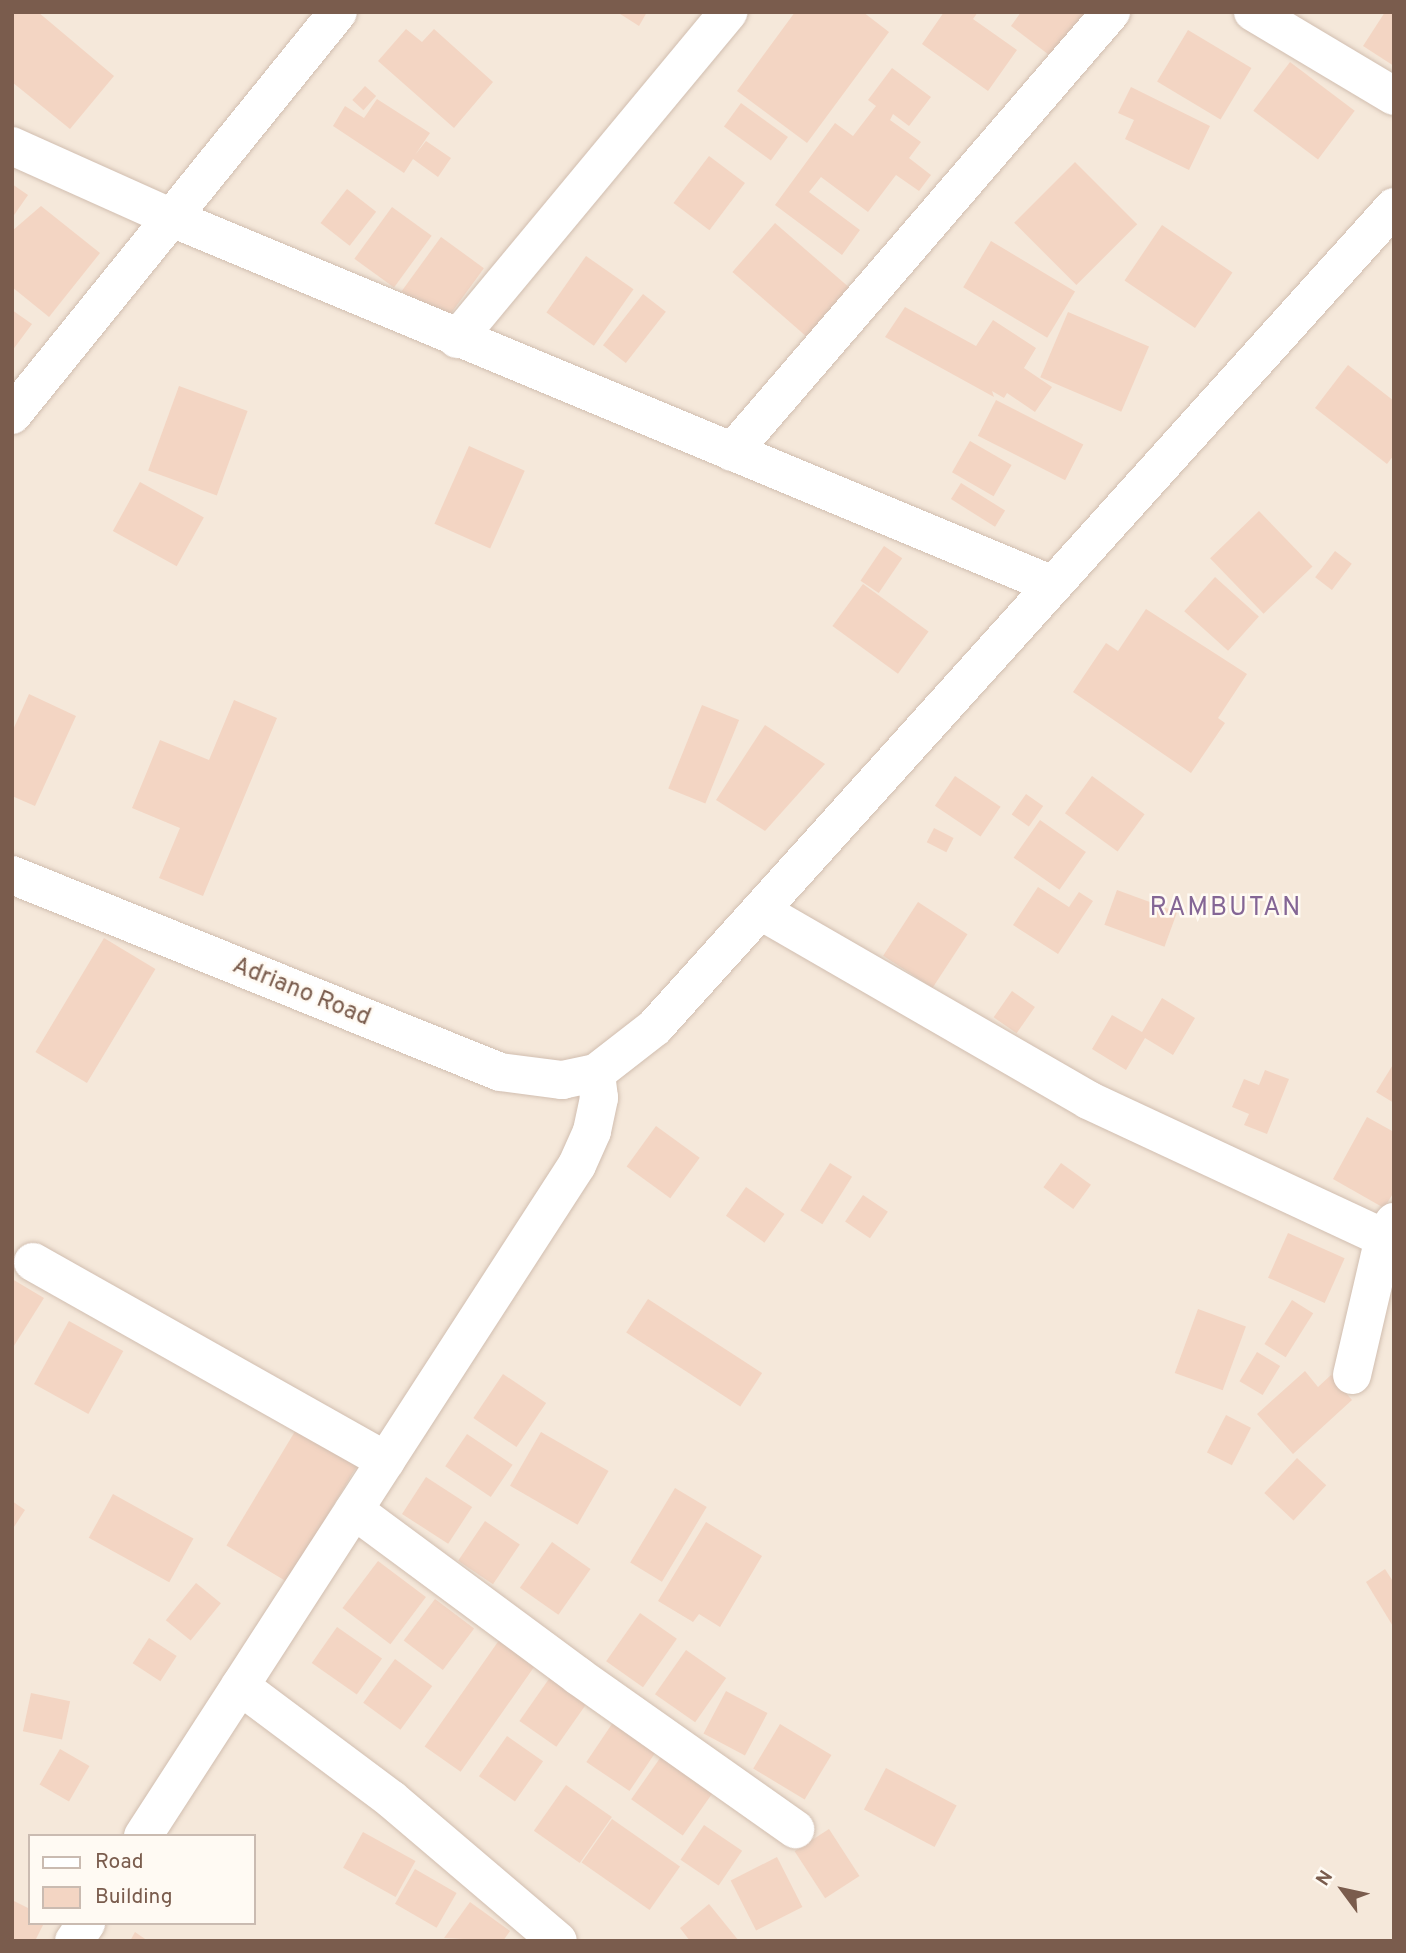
<!DOCTYPE html>
<style>
body{margin:0}
#map{position:relative;width:1406px;height:1953px;overflow:hidden;background:#fdf6ec;font-family:Overpass,sans-serif}
div>[style]{position:absolute}
.residential>*{inset:0;background:#f5e8da}
.building>*{inset:0;background:#f3d5c3;transform-origin:0 0}
.roads{filter:drop-shadow(0 0 2px #d1beb0) drop-shadow(0 0 2px #d1beb0)}
.street>*{height:38px;margin:-19px;padding:0 19px;transform-origin:19px;border-radius:19px;background:#fff}
.secondary>*{height:38px;margin:-19px;padding:0 19px;transform-origin:19px;border-radius:19px;background:#fff}
span{translate:-50% -50%;white-space:nowrap;text-align:center;line-height:1.15;-webkit-text-stroke:5px #fffaf3;paint-order:stroke}
.street-label{font-size:24px;color:#7a5c4d}
.neighbourhood-label{font-size:26px;color:#846695;letter-spacing:2px}
.frame{position:absolute;inset:0;border:14px solid #7a5c4d;pointer-events:none}
.legend{position:absolute;left:28px;top:1834px;width:228px;height:91px;box-sizing:border-box;background:#fffaf3;border:2px solid #cabbb1;margin:0;padding:9px 12px;list-style:none;font-size:21px;color:#7a5c4d}
.legend li{display:flex;align-items:center;gap:14px;height:35px}
.legend b{width:35px;border:2px solid #cabbb1}
.north{position:absolute;left:1308px;top:1855px;width:70px;height:70px;-webkit-text-stroke:5px #fffaf3;paint-order:stroke;rotate:303deg;font-size:19px;font-weight:700;line-height:28px;text-align:center;color:#7a5c4d}
.north::after{content:'';display:block;margin:auto;width:24px;height:32px;background:#7a5c4d;clip-path:polygon(50% 0,100% 100%,50% 72%,0 100%)}
</style>
<div id="map">
<div class="residential">
<i style="clip-path:polygon(evenodd,12px 12px,1394px 12px,1394px 1941px,12px 1941px,12px 12px,30px 1836px,254px 1836px,254px 1923px,30px 1923px,30px 1836px)"></i>
</div>
<div class="building">
<i style="clip-path:polygon(12px 12px,38px 12px,114px 76px,70px 129px,12px 82px)"></i>
<i style="clip-path:polygon(617px 12px,647px 12px,639px 26px)"></i>
<i style="clip-path:polygon(795px 12px,863px 12px,889px 32px,807px 143px,737px 91px)"></i>
<i style="clip-path:polygon(944px 12px,978px 12px,973px 19px,1017px 50px,988px 91px,922px 44px)"></i>
<i style="clip-path:polygon(1021px 12px,1094px 12px,1057px 61px,1011px 26px)"></i>
<i style="clip-path:polygon(1385px 12px,1394px 12px,1394px 66px,1363px 46px)"></i>
<i style="clip-path:polygon(406px 29px,422px 42px,434px 29px,493px 82px,454px 128px,378px 61px)"></i>
<i style="left:1188px;top:30px;width:74px;height:60px;rotate:31deg"></i>
<i style="left:1290px;top:62px;width:81px;height:61px;rotate:37deg"></i>
<i style="clip-path:polygon(892px 68px,931px 97px,909px 126px,893px 114px,890px 120px,921px 142px,909px 158px,931px 175px,919px 191px,896px 175px,868px 212px,821px 177px,809px 192px,860px 230px,842px 255px,775px 205px,835px 123px,853px 136px,876px 106px,868px 100px)"></i>
<i style="left:365px;top:86px;width:15px;height:19px;rotate:42deg"></i>
<i style="clip-path:polygon(1131px 87px,1210px 126px,1189px 170px,1125px 139px,1134px 120px,1118px 113px)"></i>
<i style="clip-path:polygon(377px 99px,430px 133px,415px 155px,426px 141px,451px 158px,438px 177px,413px 159px,404px 173px,333px 126px,345px 106px,364px 118px)"></i>
<i style="left:741px;top:103px;width:58px;height:29px;rotate:36deg"></i>
<i style="left:709px;top:156px;width:45px;height:59px;rotate:37deg"></i>
<i style="left:1075px;top:162px;width:88px;height:86px;rotate:45deg"></i>
<i style="clip-path:polygon(12px 184px,28px 195px,12px 218px)"></i>
<i style="left:347px;top:189px;width:37px;height:43px;rotate:38deg"></i>
<i style="clip-path:polygon(41px 206px,100px 253px,49px 317px,12px 287px,12px 231px)"></i>
<i style="left:392px;top:207px;width:49px;height:64px;rotate:36deg"></i>
<i style="left:775px;top:223px;width:103px;height:65px;rotate:41deg"></i>
<i style="left:1162px;top:225px;width:85px;height:67px;rotate:34deg"></i>
<i style="left:441px;top:237px;width:53px;height:67px;rotate:36deg"></i>
<i style="left:991px;top:241px;width:98px;height:54px;rotate:31deg"></i>
<i style="left:586px;top:256px;width:58px;height:69px;rotate:35deg"></i>
<i style="left:643px;top:294px;width:29px;height:65px;rotate:38deg"></i>
<i style="clip-path:polygon(905px 307px,976px 346px,993px 320px,1036px 348px,1024px 368px,1052px 387px,1035px 412px,1007px 393px,1004px 398px,992px 391px,994px 397px,885px 337px)"></i>
<i style="clip-path:polygon(12px 310px,32px 324px,12px 351px)"></i>
<i style="left:1068px;top:312px;width:88px;height:71px;rotate:23deg"></i>
<i style="clip-path:polygon(1348px 365px,1394px 401px,1394px 455px,1387px 464px,1315px 408px)"></i>
<i style="left:179px;top:386px;width:73px;height:90px;rotate:20deg"></i>
<i style="left:996px;top:400px;width:98px;height:40px;rotate:27deg"></i>
<i style="left:970px;top:441px;width:48px;height:36px;rotate:30deg"></i>
<i style="left:469px;top:446px;width:61px;height:85px;rotate:24deg"></i>
<i style="left:140px;top:482px;width:73px;height:56px;rotate:29deg"></i>
<i style="left:961px;top:483px;width:52px;height:19px;rotate:32deg"></i>
<i style="left:1259px;top:511px;width:77px;height:68px;rotate:46deg"></i>
<i style="left:884px;top:546px;width:22px;height:42px;rotate:34deg"></i>
<i style="left:1335px;top:551px;width:21px;height:33px;rotate:37deg"></i>
<i style="left:1215px;top:577px;width:59px;height:46px;rotate:42deg"></i>
<i style="left:863px;top:584px;width:81px;height:52px;rotate:36deg"></i>
<i style="clip-path:polygon(1146px 609px,1247px 674px,1218px 718px,1225px 723px,1191px 773px,1073px 692px,1106px 643px,1118px 651px)"></i>
<i style="clip-path:polygon(29px 694px,76px 716px,35px 806px,12px 796px,12px 732px)"></i>
<i style="clip-path:polygon(234px 700px,277px 718px,203px 896px,159px 878px,180px 828px,132px 808px,160px 740px,209px 760px)"></i>
<i style="left:702px;top:705px;width:40px;height:90px;rotate:22deg"></i>
<i style="clip-path:polygon(765px 725px,825px 764px,765px 831px,716px 800px)"></i>
<i style="left:955px;top:776px;width:55px;height:36px;rotate:34deg"></i>
<i style="left:1092px;top:776px;width:65px;height:46px;rotate:36deg"></i>
<i style="left:1026px;top:794px;width:21px;height:25px;rotate:35deg"></i>
<i style="left:1040px;top:820px;width:56px;height:46px;rotate:35deg"></i>
<i style="left:934px;top:828px;width:22px;height:16px;rotate:27deg"></i>
<i style="clip-path:polygon(1038px 887px,1069px 907px,1079px 892px,1093px 901px,1058px 954px,1013px 925px)"></i>
<i style="left:1117px;top:890px;width:64px;height:37px;rotate:20deg"></i>
<i style="left:918px;top:902px;width:59px;height:64px;rotate:33deg"></i>
<i style="left:104px;top:938px;width:60px;height:133px;rotate:31deg"></i>
<i style="left:1012px;top:991px;width:28px;height:32px;rotate:35deg"></i>
<i style="clip-path:polygon(1162px 998px,1195px 1018px,1173px 1055px,1145px 1038px,1126px 1070px,1092px 1049px,1112px 1015px,1142px 1032px)"></i>
<i style="clip-path:polygon(1394px 1063px,1394px 1103px,1376px 1092px)"></i>
<i style="clip-path:polygon(1265px 1070px,1289px 1079px,1267px 1134px,1244px 1125px,1249px 1114px,1232px 1107px,1244px 1079px,1259px 1085px)"></i>
<i style="clip-path:polygon(1367px 1117px,1394px 1132px,1394px 1192px,1384px 1208px,1333px 1179px)"></i>
<i style="left:656px;top:1126px;width:54px;height:50px;rotate:36deg"></i>
<i style="left:830px;top:1163px;width:26px;height:56px;rotate:32deg"></i>
<i style="left:1061px;top:1163px;width:37px;height:30px;rotate:36deg"></i>
<i style="left:746px;top:1187px;width:47px;height:35px;rotate:35deg"></i>
<i style="left:863px;top:1195px;width:30px;height:32px;rotate:34deg"></i>
<i style="left:1288px;top:1233px;width:62px;height:49px;rotate:24deg"></i>
<i style="clip-path:polygon(12px 1279px,44px 1298px,12px 1349px)"></i>
<i style="left:648px;top:1299px;width:136px;height:40px;rotate:33deg"></i>
<i style="left:1292px;top:1300px;width:25px;height:52px;rotate:32deg"></i>
<i style="left:1198px;top:1309px;width:51px;height:68px;rotate:20deg"></i>
<i style="left:69px;top:1321px;width:62px;height:72px;rotate:29deg"></i>
<i style="left:1257px;top:1352px;width:27px;height:34px;rotate:31deg"></i>
<i style="clip-path:polygon(1305px 1371px,1318px 1387px,1331px 1375px,1352px 1400px,1293px 1454px,1257px 1414px)"></i>
<i style="left:503px;top:1374px;width:52px;height:53px;rotate:34deg"></i>
<i style="left:1226px;top:1415px;width:28px;height:42px;rotate:27deg"></i>
<i style="left:297px;top:1428px;width:71px;height:137px;rotate:31deg"></i>
<i style="left:541px;top:1432px;width:78px;height:62px;rotate:30deg"></i>
<i style="left:467px;top:1434px;width:55px;height:39px;rotate:34deg"></i>
<i style="left:1297px;top:1458px;width:40px;height:48px;rotate:43deg"></i>
<i style="left:426px;top:1477px;width:55px;height:44px;rotate:33deg"></i>
<i style="left:675px;top:1488px;width:37px;height:87px;rotate:31deg"></i>
<i style="left:113px;top:1494px;width:92px;height:50px;rotate:29deg"></i>
<i style="clip-path:polygon(12px 1501px,25px 1510px,12px 1530px)"></i>
<i style="left:485px;top:1521px;width:42px;height:48px;rotate:34deg"></i>
<i style="clip-path:polygon(706px 1522px,762px 1556px,720px 1627px,699px 1614px,693px 1622px,658px 1601px)"></i>
<i style="left:552px;top:1542px;width:47px;height:56px;rotate:35deg"></i>
<i style="left:378px;top:1561px;width:60px;height:59px;rotate:37deg"></i>
<i style="clip-path:polygon(1385px 1569px,1394px 1583px,1394px 1628px,1366px 1582px)"></i>
<i style="left:196px;top:1583px;width:32px;height:48px;rotate:39deg"></i>
<i style="left:435px;top:1599px;width:49px;height:52px;rotate:37deg"></i>
<i style="left:640px;top:1613px;width:45px;height:59px;rotate:35deg"></i>
<i style="left:337px;top:1627px;width:55px;height:44px;rotate:35deg"></i>
<i style="left:502px;top:1636px;width:44px;height:135px;rotate:35deg"></i>
<i style="left:149px;top:1638px;width:33px;height:30px;rotate:33deg"></i>
<i style="left:686px;top:1650px;width:49px;height:54px;rotate:35deg"></i>
<i style="left:395px;top:1659px;width:46px;height:54px;rotate:36deg"></i>
<i style="left:551px;top:1676px;width:45px;height:55px;rotate:35deg"></i>
<i style="left:726px;top:1691px;width:47px;height:48px;rotate:28deg"></i>
<i style="left:31px;top:1693px;width:40px;height:39px;rotate:12deg"></i>
<i style="left:616px;top:1718px;width:52px;height:53px;rotate:34deg"></i>
<i style="left:780px;top:1724px;width:60px;height:52px;rotate:31deg"></i>
<i style="left:507px;top:1736px;width:44px;height:49px;rotate:35deg"></i>
<i style="left:60px;top:1749px;width:34px;height:41px;rotate:30deg"></i>
<i style="left:665px;top:1751px;width:63px;height:59px;rotate:35deg"></i>
<i style="left:886px;top:1768px;width:80px;height:47px;rotate:28deg"></i>
<i style="left:566px;top:1785px;width:56px;height:56px;rotate:35deg"></i>
<i style="left:612px;top:1819px;width:83px;height:53px;rotate:35deg"></i>
<i style="left:704px;top:1825px;width:46px;height:42px;rotate:34deg"></i>
<i style="left:829px;top:1829px;width:56px;height:41px;rotate:57deg"></i>
<i style="left:363px;top:1832px;width:60px;height:41px;rotate:29deg"></i>
<i style="left:777px;top:1857px;width:56px;height:52px;rotate:63deg"></i>
<i style="left:415px;top:1869px;width:48px;height:40px;rotate:30deg"></i>
<i style="clip-path:polygon(12px 1900px,30px 1909px,30px 1923px,44px 1923px,35px 1941px,12px 1941px)"></i>
<i style="clip-path:polygon(470px 1902px,510px 1931px,503px 1941px,444px 1938px)"></i>
<i style="clip-path:polygon(709px 1904px,739px 1941px,690px 1941px,680px 1928px)"></i>
<i style="clip-path:polygon(135px 1932px,148px 1941px,130px 1941px)"></i>
</div>
<div class="roads">
<div class="street">
<i style="left:1253px;top:12px;width:164px;rotate:30.8deg"></i>
<i style="left:12px;top:146px;width:175px;rotate:24.2deg"></i>
<i style="left:172px;top:218px;width:954px;rotate:22.62deg"></i>
<i style="left:457px;top:339px;width:425px;rotate:-50.3deg"></i>
<i style="left:12px;top:415px;width:518px;rotate:-51.03deg"></i>
<i style="left:732px;top:452px;width:581px;rotate:-49.26deg"></i>
<i style="left:761px;top:911px;width:378px;rotate:30deg"></i>
<i style="left:1088px;top:1100px;width:327px;rotate:25deg"></i>
<i style="left:33px;top:1262px;width:405px;rotate:29.4deg"></i>
<i style="left:1352px;top:1375px;width:141px;rotate:-76.9deg"></i>
<i style="left:1384px;top:1238px;width:19px;rotate:-58deg"></i>
<i style="left:354px;top:1510px;width:279px;rotate:36.5deg"></i>
<i style="left:578px;top:1676px;width:266px;rotate:35.2deg"></i>
<i style="left:240px;top:1686px;width:189px;rotate:36.8deg"></i>
<i style="left:391px;top:1799px;width:219px;rotate:40.4deg"></i>
</div>
<div class="secondary">
<i style="left:12px;top:875px;width:526px;rotate:21.98deg"></i>
<i style="left:500px;top:1072px;width:63px;rotate:7.4deg"></i>
<i style="left:562px;top:1080px;width:35px;rotate:-12deg"></i>
<i style="left:596px;top:1073px;width:75px;rotate:-37.9deg"></i>
<i style="left:655px;top:1027px;width:1104px;rotate:-47.97deg"></i>
<i style="left:143px;top:1836px;width:799px;rotate:-57.11deg"></i>
<i style="left:577px;top:1165px;width:37px;rotate:-66deg"></i>
<i style="left:592px;top:1131px;width:34px;rotate:-78deg"></i>
<i style="left:599px;top:1098px;width:25px;rotate:-97deg"></i>
<i style="left:74px;top:1941px;width:22px;rotate:-56deg"></i>
</div>
</div>
<div class="street-label">
<span style="left:301px;top:993px;rotate:22deg">Adriano Road</span>
</div>
<div class="neighbourhood-label">
<span style="left:1226px;top:909px">RAMBUTAN</span>
</div>
<div class="frame"></div>
<ul class="legend">
<li><b style="height:9px;background:#fff"></b>Road</li>
<li><b style="height:19px;background:#f3d5c3"></b>Building</li>
</ul>
<div class="north">N</div>
</div>
